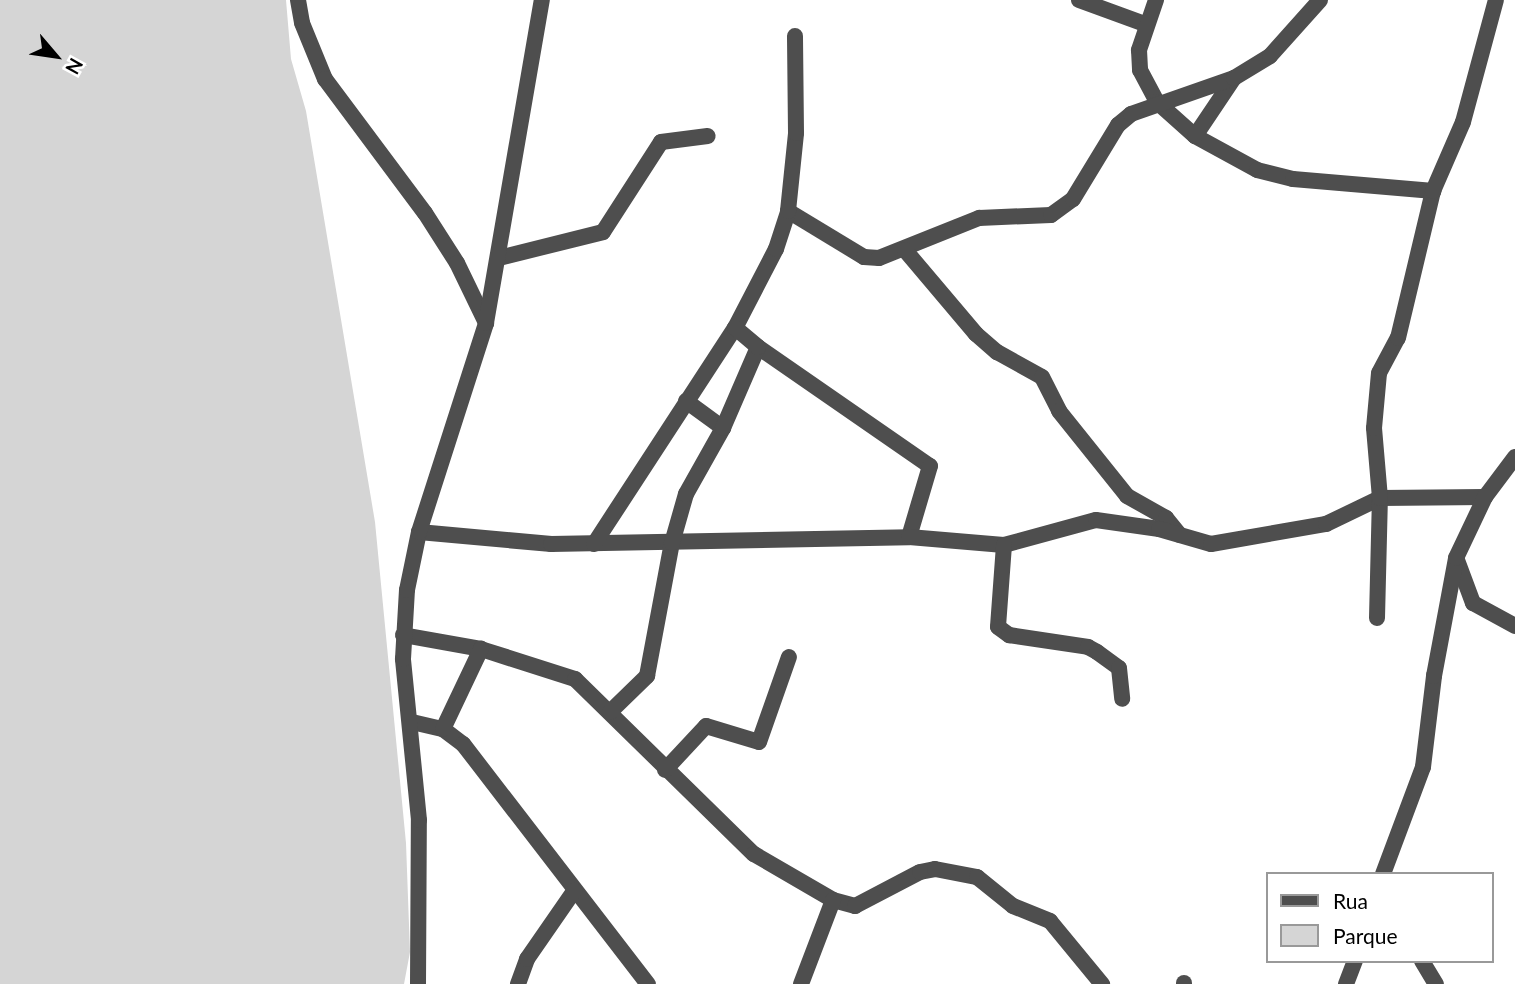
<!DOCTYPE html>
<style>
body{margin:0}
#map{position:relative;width:1515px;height:984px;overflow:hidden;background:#fff;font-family:Lato,sans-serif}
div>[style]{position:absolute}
.green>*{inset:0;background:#d5d5d5}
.minor>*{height:16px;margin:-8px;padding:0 8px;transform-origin:8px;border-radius:8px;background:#4e4e4e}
span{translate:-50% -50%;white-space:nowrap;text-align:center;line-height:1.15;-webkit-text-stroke:7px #fff;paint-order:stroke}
.legend{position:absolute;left:1266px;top:872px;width:228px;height:91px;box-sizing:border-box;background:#fff;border:2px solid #999;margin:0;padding:9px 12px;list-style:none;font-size:21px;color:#000}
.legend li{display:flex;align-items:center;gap:14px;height:35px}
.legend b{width:35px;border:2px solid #999}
.north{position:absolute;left:21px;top:21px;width:70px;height:70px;-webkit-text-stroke:5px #fff;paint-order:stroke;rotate:119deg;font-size:19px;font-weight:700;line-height:28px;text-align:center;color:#000}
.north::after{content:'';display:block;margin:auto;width:24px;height:32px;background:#000;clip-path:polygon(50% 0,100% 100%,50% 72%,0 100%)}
</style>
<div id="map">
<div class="green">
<i style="clip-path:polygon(0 0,286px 0,291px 59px,306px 111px,375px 522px,406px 843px,410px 952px,404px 984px,0 984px)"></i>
</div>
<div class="minor">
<i style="left:298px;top:0;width:23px;rotate:80deg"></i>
<i style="left:302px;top:23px;width:61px;rotate:67.7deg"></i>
<i style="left:325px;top:79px;width:167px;rotate:53.3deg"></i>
<i style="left:425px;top:213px;width:59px;rotate:57.4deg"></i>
<i style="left:457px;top:263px;width:67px;rotate:64.2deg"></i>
<i style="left:1079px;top:0;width:70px;rotate:20deg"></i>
<i style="left:1156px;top:0;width:53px;rotate:108.8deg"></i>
<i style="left:1139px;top:50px;width:20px;rotate:87deg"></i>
<i style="left:1140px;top:70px;width:36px;rotate:62deg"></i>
<i style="left:1157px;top:102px;width:51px;rotate:41.8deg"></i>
<i style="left:1195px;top:136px;width:71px;rotate:28.7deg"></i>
<i style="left:1257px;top:170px;width:37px;rotate:14deg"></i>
<i style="left:1293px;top:179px;width:141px;rotate:4.9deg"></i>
<i style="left:1195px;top:136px;width:70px;rotate:-56.1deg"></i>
<i style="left:788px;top:211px;width:89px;rotate:31.2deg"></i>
<i style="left:864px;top:257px;width:15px;rotate:4deg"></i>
<i style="left:879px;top:258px;width:108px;rotate:-21.8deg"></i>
<i style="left:979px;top:218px;width:72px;rotate:-2.4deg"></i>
<i style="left:1051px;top:215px;width:27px;rotate:-36deg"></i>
<i style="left:1073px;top:199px;width:87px;rotate:-58.7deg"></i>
<i style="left:1118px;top:125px;width:17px;rotate:-40deg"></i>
<i style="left:1131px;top:114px;width:109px;rotate:-19.3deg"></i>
<i style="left:1234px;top:78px;width:42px;rotate:-31.4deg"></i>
<i style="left:1270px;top:56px;width:75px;rotate:-48.2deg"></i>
<i style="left:905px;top:250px;width:110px;rotate:49.8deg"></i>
<i style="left:976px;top:334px;width:28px;rotate:41deg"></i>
<i style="left:997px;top:352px;width:51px;rotate:29.1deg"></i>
<i style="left:1042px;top:377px;width:38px;rotate:63deg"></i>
<i style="left:1059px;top:411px;width:109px;rotate:51.3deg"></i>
<i style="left:1127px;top:496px;width:45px;rotate:29.4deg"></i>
<i style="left:1166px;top:518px;width:22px;rotate:51deg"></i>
<i style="left:499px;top:258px;width:107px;rotate:-14deg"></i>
<i style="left:603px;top:232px;width:107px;rotate:-57.2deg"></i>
<i style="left:661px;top:142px;width:47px;rotate:-7.3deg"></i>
<i style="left:758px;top:347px;width:209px;rotate:34.7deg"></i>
<i style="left:930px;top:466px;width:74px;rotate:106.5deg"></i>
<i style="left:686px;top:401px;width:46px;rotate:36.1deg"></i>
<i style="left:419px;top:532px;width:133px;rotate:5.2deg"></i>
<i style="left:551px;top:544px;width:358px;rotate:-1.1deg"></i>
<i style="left:909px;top:537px;width:95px;rotate:4.8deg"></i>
<i style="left:1004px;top:545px;width:95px;rotate:-15.2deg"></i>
<i style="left:1096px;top:520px;width:64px;rotate:8.1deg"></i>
<i style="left:1159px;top:529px;width:54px;rotate:16.1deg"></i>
<i style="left:1211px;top:544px;width:117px;rotate:-9.9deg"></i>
<i style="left:1326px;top:524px;width:60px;rotate:-25.7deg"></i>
<i style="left:1380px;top:498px;width:105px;rotate:-0.5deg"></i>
<i style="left:1485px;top:497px;width:50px;rotate:-53.1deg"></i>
<i style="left:594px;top:544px;width:258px;rotate:-56.9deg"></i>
<i style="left:735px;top:328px;width:89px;rotate:-62.6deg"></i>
<i style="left:776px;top:249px;width:40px;rotate:-72deg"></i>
<i style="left:788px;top:211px;width:78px;rotate:-84.1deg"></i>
<i style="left:796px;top:133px;width:97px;rotate:-90.6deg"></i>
<i style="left:1004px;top:545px;width:82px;rotate:94.2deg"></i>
<i style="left:998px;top:627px;width:14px;rotate:36deg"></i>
<i style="left:1009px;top:635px;width:80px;rotate:8.6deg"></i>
<i style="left:1088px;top:647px;width:10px;rotate:29deg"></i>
<i style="left:1097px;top:652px;width:27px;rotate:36deg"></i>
<i style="left:1119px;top:668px;width:31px;rotate:84deg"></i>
<i style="left:1457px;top:560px;width:46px;rotate:69.6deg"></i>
<i style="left:1473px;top:603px;width:48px;rotate:28.7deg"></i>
<i style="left:1377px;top:618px;width:120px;rotate:-88.6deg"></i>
<i style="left:1380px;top:498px;width:70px;rotate:-94.9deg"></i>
<i style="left:1374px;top:428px;width:55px;rotate:-84.8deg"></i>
<i style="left:1379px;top:373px;width:40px;rotate:-62deg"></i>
<i style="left:1398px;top:338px;width:151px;rotate:-76.6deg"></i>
<i style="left:1433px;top:191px;width:75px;rotate:-66.5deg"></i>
<i style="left:1463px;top:122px;width:126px;rotate:-74.9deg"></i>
<i style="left:403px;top:635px;width:79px;rotate:10.2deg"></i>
<i style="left:481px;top:649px;width:99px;rotate:17.7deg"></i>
<i style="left:575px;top:679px;width:250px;rotate:44.4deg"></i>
<i style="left:754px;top:854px;width:91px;rotate:30.2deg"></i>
<i style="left:833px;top:900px;width:23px;rotate:15deg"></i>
<i style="left:855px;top:906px;width:73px;rotate:-27.6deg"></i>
<i style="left:920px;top:872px;width:15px;rotate:-11deg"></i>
<i style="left:935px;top:869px;width:43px;rotate:10.8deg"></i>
<i style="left:977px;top:877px;width:46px;rotate:38.9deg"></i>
<i style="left:1013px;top:906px;width:40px;rotate:22deg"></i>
<i style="left:1050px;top:921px;width:82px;rotate:50.5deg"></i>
<i style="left:610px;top:712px;width:52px;rotate:-44.2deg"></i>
<i style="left:647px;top:676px;width:135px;rotate:-79.4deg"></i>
<i style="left:672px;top:543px;width:51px;rotate:-74.1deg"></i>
<i style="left:686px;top:494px;width:76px;rotate:-60.7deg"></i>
<i style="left:723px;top:428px;width:88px;rotate:-66.6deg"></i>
<i style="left:758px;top:347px;width:30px;rotate:-140deg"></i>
<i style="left:412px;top:722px;width:32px;rotate:13deg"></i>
<i style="left:443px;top:729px;width:25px;rotate:37deg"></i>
<i style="left:463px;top:744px;width:303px;rotate:52.4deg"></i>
<i style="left:443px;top:729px;width:89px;rotate:-64.6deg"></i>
<i style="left:665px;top:770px;width:60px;rotate:-47deg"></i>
<i style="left:706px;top:726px;width:55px;rotate:16.8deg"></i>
<i style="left:759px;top:742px;width:90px;rotate:-70.6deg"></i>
<i style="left:1383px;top:874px;width:114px;rotate:-69.5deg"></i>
<i style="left:1423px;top:767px;width:92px;rotate:-83.1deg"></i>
<i style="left:1434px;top:676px;width:120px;rotate:-79.4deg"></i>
<i style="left:1456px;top:558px;width:68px;rotate:-64.6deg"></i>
<i style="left:1422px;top:961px;width:27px;rotate:59deg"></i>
<i style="left:418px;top:984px;width:164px;rotate:-89.7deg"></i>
<i style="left:419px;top:820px;width:162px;rotate:-95.7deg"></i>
<i style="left:403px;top:659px;width:69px;rotate:-86.7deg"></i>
<i style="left:407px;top:590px;width:59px;rotate:-78.3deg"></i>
<i style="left:419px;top:532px;width:219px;rotate:-72.2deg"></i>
<i style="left:486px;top:323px;width:328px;rotate:-80.2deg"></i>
<i style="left:518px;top:984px;width:27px;rotate:-70deg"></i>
<i style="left:527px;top:959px;width:83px;rotate:-55.3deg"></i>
<i style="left:801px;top:984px;width:90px;rotate:-69.1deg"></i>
<i style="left:1184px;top:984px;width:1px;rotate:-90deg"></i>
<i style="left:1346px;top:984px;width:25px;rotate:-69deg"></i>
</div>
<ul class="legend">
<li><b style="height:9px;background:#4e4e4e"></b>Rua</li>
<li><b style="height:19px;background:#d5d5d5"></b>Parque</li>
</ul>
<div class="north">N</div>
</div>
